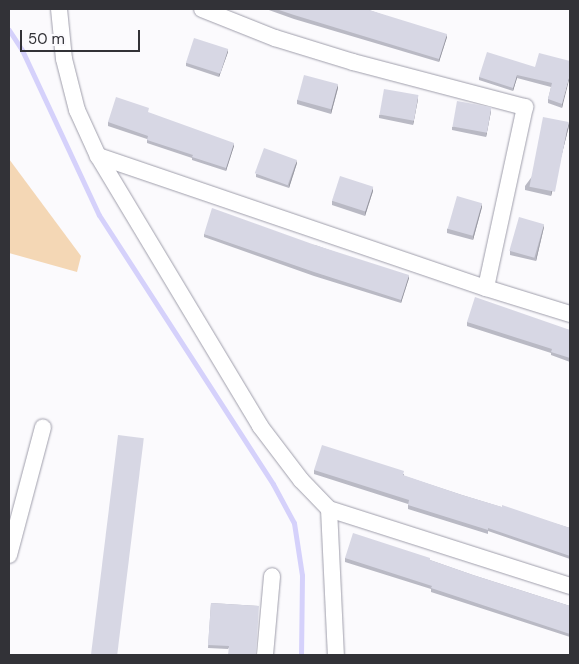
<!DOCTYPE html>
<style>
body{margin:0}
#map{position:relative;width:579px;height:664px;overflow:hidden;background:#fbfafd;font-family:"DM Sans",sans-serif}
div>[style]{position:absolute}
.green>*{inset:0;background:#f4d7b5}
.stream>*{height:5px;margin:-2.5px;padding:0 2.5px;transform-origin:2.5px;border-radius:2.5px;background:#d5d1fb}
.roads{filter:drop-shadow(0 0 1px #9f9eab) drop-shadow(0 0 1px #9f9eab)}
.minor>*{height:16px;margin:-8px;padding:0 8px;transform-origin:8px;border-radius:8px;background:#fff}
.wall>*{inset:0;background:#b9b9c4}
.shaded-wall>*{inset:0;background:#9696a0}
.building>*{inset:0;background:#d7d7e4;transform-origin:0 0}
span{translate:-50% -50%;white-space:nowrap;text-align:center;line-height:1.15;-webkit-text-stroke:4px #fbfafd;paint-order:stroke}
.frame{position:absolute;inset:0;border:10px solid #323237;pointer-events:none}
.scale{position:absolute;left:20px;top:30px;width:120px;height:22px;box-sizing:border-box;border:2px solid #323237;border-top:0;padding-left:6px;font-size:15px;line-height:18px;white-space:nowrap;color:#323237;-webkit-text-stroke:4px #fbfafd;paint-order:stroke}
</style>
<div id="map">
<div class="green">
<i style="clip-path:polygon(9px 159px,81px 256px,77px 272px,9px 253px)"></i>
</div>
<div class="stream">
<i style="left:9px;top:30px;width:24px;rotate:57deg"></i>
<i style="left:22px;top:50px;width:182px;rotate:65deg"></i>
<i style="left:99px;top:215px;width:320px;rotate:57.1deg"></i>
<i style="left:273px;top:484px;width:44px;rotate:61.7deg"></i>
<i style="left:294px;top:523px;width:53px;rotate:81.3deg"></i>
<i style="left:302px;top:575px;width:80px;rotate:90.7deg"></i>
</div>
<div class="roads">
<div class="minor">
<i style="left:59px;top:9px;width:50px;rotate:84.3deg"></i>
<i style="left:64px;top:59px;width:53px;rotate:75.7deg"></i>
<i style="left:77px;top:110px;width:51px;rotate:65.5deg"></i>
<i style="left:98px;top:156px;width:315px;rotate:59deg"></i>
<i style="left:260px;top:426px;width:68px;rotate:52.8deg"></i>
<i style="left:301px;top:480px;width:40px;rotate:46deg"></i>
<i style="left:329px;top:509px;width:146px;rotate:87.3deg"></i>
<i style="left:202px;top:9px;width:79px;rotate:21.7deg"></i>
<i style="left:275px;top:38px;width:82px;rotate:17.1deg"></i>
<i style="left:353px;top:62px;width:178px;rotate:14.7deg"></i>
<i style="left:525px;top:107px;width:185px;rotate:102.2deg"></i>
<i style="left:98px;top:156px;width:410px;rotate:18.8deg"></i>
<i style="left:486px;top:288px;width:88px;rotate:17.2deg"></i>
<i style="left:329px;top:509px;width:253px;rotate:17.7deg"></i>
<i style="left:9px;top:555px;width:132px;rotate:-75.1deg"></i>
<i style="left:265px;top:655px;width:79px;rotate:-84.9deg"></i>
</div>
</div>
<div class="wall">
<i style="clip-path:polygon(266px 9px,366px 9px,447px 37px,439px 62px,294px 19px)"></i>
<i style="clip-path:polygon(228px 52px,219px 77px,186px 66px,186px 63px)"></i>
<i style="clip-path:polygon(570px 61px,562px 108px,548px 103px,548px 99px,551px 87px,517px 78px,513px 91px,479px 80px,479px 77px)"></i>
<i style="clip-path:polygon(338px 88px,331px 114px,297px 104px,297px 100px)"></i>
<i style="clip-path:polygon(418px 99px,413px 125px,379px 118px,379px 115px)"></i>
<i style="clip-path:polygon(491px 111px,486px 137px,452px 130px,452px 127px)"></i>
<i style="clip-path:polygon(149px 113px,234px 146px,226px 171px,192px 160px,192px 158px,147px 143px,147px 139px,108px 126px,108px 122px)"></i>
<i style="clip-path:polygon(569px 126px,551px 196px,525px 190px,525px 186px)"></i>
<i style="clip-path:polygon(297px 163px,289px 188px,256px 177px,256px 174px)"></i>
<i style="clip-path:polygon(373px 191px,365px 216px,332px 205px,332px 201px)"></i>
<i style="clip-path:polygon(482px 207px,473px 240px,447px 233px,447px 229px)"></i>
<i style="clip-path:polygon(544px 227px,536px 261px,510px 255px,510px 251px)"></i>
<i style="clip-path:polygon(204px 234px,315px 245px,409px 278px,401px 303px,314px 276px,204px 237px)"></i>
<i style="clip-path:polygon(467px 322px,570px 330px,570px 362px,551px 355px,551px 353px,467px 326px)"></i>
<i style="clip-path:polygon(314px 470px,404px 474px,404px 476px,462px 495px,570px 528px,570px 559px,488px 531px,488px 534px,408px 509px,408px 504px,314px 474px)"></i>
<i style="clip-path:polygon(345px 558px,430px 560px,473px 575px,570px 606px,570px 637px,431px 592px,431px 589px,345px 562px)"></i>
<i style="clip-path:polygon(211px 603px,259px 606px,228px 649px,208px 648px)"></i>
</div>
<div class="shaded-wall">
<i style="clip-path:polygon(447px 34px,447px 37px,439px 62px,439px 59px)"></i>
<i style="clip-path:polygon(228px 49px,228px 52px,219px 77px,219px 74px)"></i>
<i style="clip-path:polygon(570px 73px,570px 76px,562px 108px,562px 104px)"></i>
<i style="clip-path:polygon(517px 75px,517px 78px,513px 91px,513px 88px)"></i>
<i style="clip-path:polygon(338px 84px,338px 88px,331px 114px,331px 110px)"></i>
<i style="clip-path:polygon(418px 95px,418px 99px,413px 125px,413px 121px)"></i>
<i style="clip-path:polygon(491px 107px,491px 111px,486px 137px,486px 133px)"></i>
<i style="clip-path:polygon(569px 122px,569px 126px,551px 196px,551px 193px)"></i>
<i style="clip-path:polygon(234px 143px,234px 146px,226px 171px,226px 168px)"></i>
<i style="clip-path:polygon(297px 160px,297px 163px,289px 188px,289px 185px)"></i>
<i style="clip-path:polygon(373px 187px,373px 191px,365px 216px,365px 212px)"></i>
<i style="clip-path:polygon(482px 203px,482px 207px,473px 240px,473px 237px)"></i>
<i style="clip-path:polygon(544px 224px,544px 227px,536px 261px,536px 258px)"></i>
<i style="clip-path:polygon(409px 275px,409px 278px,401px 303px,401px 300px)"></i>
</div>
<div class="building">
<i style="clip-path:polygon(276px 9px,366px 9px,447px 34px,439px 59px,294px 15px)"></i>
<i style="left:194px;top:38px;width:36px;height:26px;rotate:18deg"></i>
<i style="clip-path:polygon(487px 52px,535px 67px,539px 53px,570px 61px,570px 73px,562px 104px,548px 99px,552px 83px,517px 75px,513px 88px,479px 77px)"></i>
<i style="left:304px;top:75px;width:35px;height:26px;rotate:15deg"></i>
<i style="left:384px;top:89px;width:35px;height:26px;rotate:10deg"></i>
<i style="clip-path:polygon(116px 97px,149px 108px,148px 112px,234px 143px,226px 168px,192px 157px,193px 155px,147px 140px,148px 136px,108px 122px)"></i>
<i style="left:457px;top:101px;width:35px;height:26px;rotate:10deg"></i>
<i style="left:543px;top:117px;width:26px;height:71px;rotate:11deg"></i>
<i style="left:264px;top:148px;width:35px;height:27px;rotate:20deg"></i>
<i style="left:340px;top:176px;width:35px;height:26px;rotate:18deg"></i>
<i style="left:457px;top:196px;width:26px;height:34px;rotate:16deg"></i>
<i style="clip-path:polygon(212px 208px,315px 245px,409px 275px,401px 300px,314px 272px,204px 234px)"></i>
<i style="left:519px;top:217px;width:26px;height:35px;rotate:16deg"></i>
<i style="clip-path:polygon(475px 297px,570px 330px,570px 358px,551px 352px,552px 349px,467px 322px)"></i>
<i style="left:118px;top:435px;width:26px;height:222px;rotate:7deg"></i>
<i style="clip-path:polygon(322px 445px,404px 471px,403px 475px,462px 495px,502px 507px,502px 505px,570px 528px,570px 556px,488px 528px,488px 530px,408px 505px,409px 500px,314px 470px)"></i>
<i style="clip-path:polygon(353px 533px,430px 558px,430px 560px,473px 575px,570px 606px,570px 634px,431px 588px,432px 586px,345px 558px)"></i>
<i style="clip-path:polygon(211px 603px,259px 606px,256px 655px,228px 655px,229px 646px,208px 645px)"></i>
</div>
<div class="frame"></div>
<div class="scale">50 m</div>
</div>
